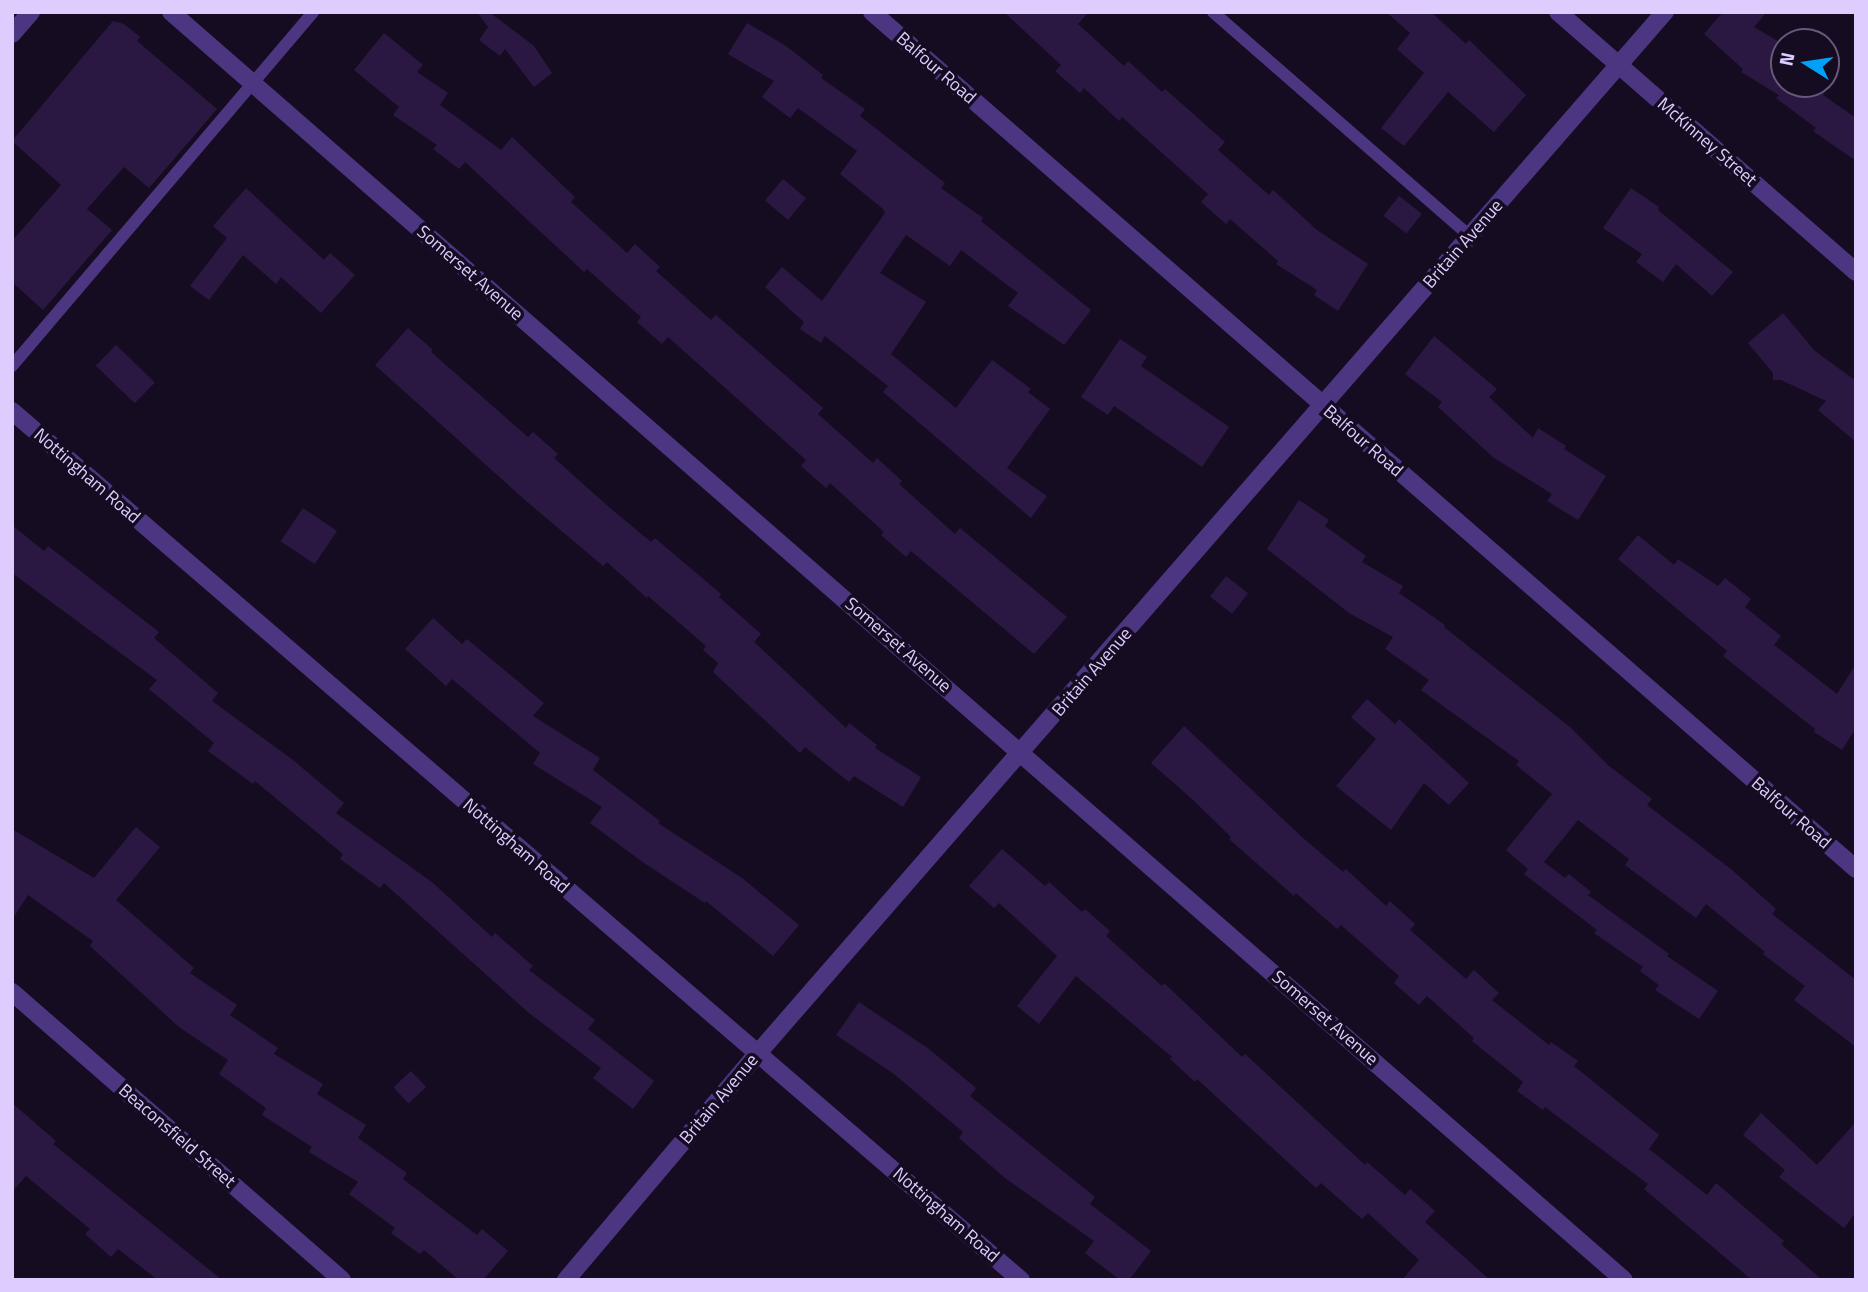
<!DOCTYPE html>
<style>
body{margin:0}
#map{position:relative;width:1868px;height:1292px;overflow:hidden;background:#150c21;font-family:"Titillium Web",sans-serif}
div>[style]{position:absolute}
.building>*{inset:0;background:#2b1842;transform-origin:0 0}
.service>*{height:12px;margin:-6px;padding:0 6px;transform-origin:6px;border-radius:6px;background:#4c3681}
.minor>*{height:18px;margin:-9px;padding:0 9px;transform-origin:9px;border-radius:9px;background:#4c3681}
.tertiary>*{height:18px;margin:-9px;padding:0 9px;transform-origin:9px;border-radius:9px;background:#4c3681}
span{translate:-50% -50%;white-space:nowrap;text-align:center;line-height:1.15;-webkit-text-stroke:7px #150c21;paint-order:stroke}
.street-label{font-size:18px;color:#dfccff}
.frame{position:absolute;inset:0;border:14px solid #dfccff;pointer-events:none}
.north{position:absolute;left:1770px;top:28px;width:70px;height:70px;box-sizing:border-box;background:#150c21;border:2px solid #66597a;border-radius:50%;rotate:282deg;font-size:19px;font-weight:700;line-height:28px;text-align:center;color:#dfccff}
.north::after{content:'';display:block;margin:auto;width:24px;height:32px;background:#00a1f7;clip-path:polygon(50% 0,100% 100%,50% 72%,0 100%)}
</style>
<div id="map">
<div class="building">
<i style="clip-path:polygon(477px 12px,489px 12px,534px 46px,552px 73px,534px 87px,505px 49px,500px 56px,479px 40px,488px 27px)"></i>
<i style="clip-path:polygon(1004px 12px,1089px 12px,1078px 24px,1124px 66px,1128px 61px,1162px 92px,1165px 89px,1190px 111px,1225px 142px,1218px 150px,1269px 195px,1273px 190px,1317px 230px,1368px 264px,1338px 311px,1314px 295px,1317px 290px,1276px 264px,1278px 261px,1230px 219px,1226px 224px,1201px 202px,1208px 194px,1122px 117px,1119px 121px,1084px 88px,1080px 93px,1055px 71px,1061px 65px)"></i>
<i style="clip-path:polygon(1386px 12px,1431px 12px,1466px 44px,1469px 40px,1526px 95px,1494px 132px,1448px 92px,1404px 146px,1381px 128px,1424px 73px,1397px 49px,1410px 33px)"></i>
<i style="clip-path:polygon(1723px 12px,1767px 12px,1754px 27px,1784px 45px,1784px 84px,1826px 84px,1826px 73px,1835px 79px,1823px 95px,1856px 118px,1856px 161px,1813px 131px,1816px 128px,1776px 98px,1779px 95px,1741px 72px,1743px 69px,1704px 34px)"></i>
<i style="clip-path:polygon(113px 21px,124px 24px,140px 37px,137px 41px,217px 109px,149px 188px,124px 167px,87px 209px,112px 230px,43px 310px,12px 282px,12px 241px,61px 185px,12px 141px)"></i>
<i style="clip-path:polygon(747px 23px,786px 46px,823px 75px,821px 78px,865px 109px,860px 116px,945px 183px,941px 188px,983px 218px,981px 221px,1091px 310px,1064px 345px,1008px 306px,1018px 293px,961px 250px,950px 266px,906px 235px,880px 273px,926px 302px,891px 354px,956px 408px,992px 360px,1031px 389px,1028px 392px,1050px 409px,1007px 468px,1047px 496px,1031px 518px,883px 392px,888px 386px,825px 336px,821px 343px,800px 329px,804px 322px,765px 287px,782px 267px,822px 301px,885px 213px,882px 208px,840px 174px,857px 151px,798px 108px,790px 118px,762px 97px,774px 81px,728px 54px)"></i>
<i style="clip-path:polygon(384px 33px,423px 65px,417px 72px,448px 93px,440px 105px,501px 150px,512px 137px,575px 197px,571px 202px,627px 253px,635px 244px,660px 267px,656px 271px,711px 320px,716px 315px,823px 408px,818px 414px,873px 463px,877px 458px,902px 481px,899px 484px,955px 534px,960px 528px,1067px 617px,1034px 654px,911px 551px,906px 557px,881px 535px,884px 532px,830px 483px,826px 488px,801px 466px,806px 460px,668px 337px,662px 344px,637px 322px,641px 317px,587px 269px,584px 272px,465px 162px,459px 169px,433px 149px,437px 145px,393px 115px,399px 107px,354px 70px)"></i>
<i style="left:783px;top:179px;width:30px;height:28px;rotate:40deg"></i>
<i style="clip-path:polygon(246px 188px,324px 260px,330px 253px,355px 275px,321px 313px,281px 277px,276px 284px,243px 255px,209px 300px,190px 286px,227px 238px,213px 226px)"></i>
<i style="clip-path:polygon(1631px 188px,1659px 207px,1658px 210px,1733px 272px,1712px 296px,1676px 264px,1663px 282px,1636px 262px,1642px 254px,1603px 228px)"></i>
<i style="left:1399px;top:196px;width:29px;height:25px;rotate:38deg"></i>
<i style="clip-path:polygon(1783px 313px,1815px 351px,1856px 381px,1856px 442px,1818px 410px,1826px 401px,1781px 380px,1773px 380px,1773px 373px,1748px 343px)"></i>
<i style="clip-path:polygon(408px 328px,433px 350px,431px 352px,528px 437px,533px 432px,558px 454px,554px 458px,610px 508px,651px 542px,655px 538px,721px 594px,719px 597px,761px 634px,754px 642px,846px 728px,849px 723px,877px 745px,875px 748px,921px 777px,903px 807px,854px 776px,849px 782px,805px 747px,800px 753px,713px 672px,718px 663px,703px 650px,706px 646px,648px 596px,647px 598px,607px 562px,603px 566px,525px 500px,375px 365px)"></i>
<i style="clip-path:polygon(1434px 336px,1497px 389px,1489px 397px,1533px 438px,1538px 428px,1566px 446px,1564px 449px,1606px 476px,1578px 520px,1547px 501px,1552px 494px,1494px 458px,1438px 407px,1442px 402px,1405px 374px)"></i>
<i style="clip-path:polygon(1120px 339px,1147px 357px,1141px 366px,1229px 427px,1202px 467px,1114px 406px,1108px 415px,1081px 397px)"></i>
<i style="left:116px;top:345px;width:54px;height:29px;rotate:44deg"></i>
<i style="clip-path:polygon(1299px 500px,1329px 520px,1325px 526px,1366px 556px,1362px 562px,1403px 586px,1399px 593px,1445px 625px,1444px 627px,1571px 728px,1608px 765px,1652px 799px,1647px 805px,1732px 870px,1776px 909px,1772px 914px,1856px 980px,1856px 1047px,1794px 1000px,1805px 986px,1763px 954px,1765px 952px,1706px 904px,1696px 918px,1625px 865px,1629px 859px,1578px 820px,1544px 862px,1565px 878px,1569px 874px,1591px 892px,1588px 895px,1669px 954px,1667px 956px,1718px 991px,1699px 1019px,1655px 990px,1659px 985px,1640px 971px,1643px 967px,1594px 933px,1597px 930px,1524px 874px,1528px 869px,1506px 850px,1552px 794px,1516px 765px,1519px 761px,1421px 690px,1429px 680px,1385px 649px,1393px 637px,1349px 613px,1267px 549px)"></i>
<i style="left:303px;top:508px;width:41px;height:40px;rotate:34deg"></i>
<i style="clip-path:polygon(12px 525px,44px 551px,48px 546px,159px 632px,154px 638px,218px 693px,212px 701px,293px 760px,344px 803px,336px 813px,433px 883px,492px 937px,495px 933px,533px 966px,529px 970px,595px 1020px,588px 1029px,654px 1081px,633px 1109px,593px 1078px,601px 1068px,529px 1013px,384px 883px,380px 888px,340px 859px,343px 854px,255px 781px,253px 784px,208px 751px,214px 743px,149px 689px,157px 680px,12px 573px)"></i>
<i style="clip-path:polygon(1638px 535px,1674px 565px,1678px 559px,1718px 586px,1725px 578px,1751px 599px,1745px 607px,1781px 636px,1774px 645px,1837px 694px,1856px 664px,1856px 728px,1842px 750px,1814px 732px,1815px 729px,1723px 656px,1727px 651px,1618px 559px)"></i>
<i style="left:1226px;top:576px;width:28px;height:26px;rotate:38deg"></i>
<i style="clip-path:polygon(433px 618px,462px 644px,467px 639px,544px 703px,533px 716px,600px 758px,593px 770px,660px 821px,658px 823px,742px 878px,799px 925px,773px 956px,706px 901px,705px 903px,644px 863px,590px 823px,602px 807px,533px 764px,540px 753px,452px 679px,446px 686px,405px 649px)"></i>
<i style="clip-path:polygon(1367px 699px,1395px 724px,1399px 719px,1469px 783px,1449px 805px,1424px 783px,1391px 830px,1336px 786px,1376px 739px,1351px 717px)"></i>
<i style="clip-path:polygon(1184px 726px,1302px 837px,1343px 872px,1346px 869px,1386px 906px,1390px 901px,1415px 924px,1410px 930px,1466px 979px,1474px 970px,1499px 993px,1492px 1000px,1549px 1045px,1551px 1042px,1578px 1061px,1574px 1066px,1659px 1135px,1649px 1149px,1707px 1195px,1716px 1183px,1784px 1241px,1781px 1244px,1822px 1280px,1752px 1280px,1644px 1189px,1648px 1184px,1545px 1107px,1543px 1110px,1517px 1091px,1523px 1082px,1472px 1041px,1474px 1038px,1427px 996px,1419px 1005px,1394px 983px,1399px 976px,1341px 925px,1337px 929px,1296px 893px,1294px 896px,1229px 839px,1231px 837px,1192px 799px,1151px 763px)"></i>
<i style="clip-path:polygon(136px 827px,160px 847px,116px 900px,194px 968px,190px 973px,237px 1005px,230px 1015px,278px 1048px,274px 1054px,323px 1084px,317px 1094px,366px 1125px,358px 1138px,407px 1173px,403px 1179px,477px 1235px,482px 1229px,508px 1251px,483px 1280px,459px 1280px,424px 1250px,420px 1254px,391px 1233px,395px 1228px,349px 1194px,358px 1182px,309px 1152px,312px 1147px,262px 1115px,266px 1108px,219px 1074px,228px 1060px,179px 1027px,90px 946px,93px 941px,28px 895px,12px 920px,12px 829px,94px 878px)"></i>
<i style="clip-path:polygon(1002px 849px,1045px 886px,1049px 882px,1082px 912px,1085px 909px,1110px 931px,1106px 936px,1162px 986px,1164px 983px,1242px 1057px,1245px 1054px,1365px 1165px,1367px 1162px,1405px 1195px,1410px 1189px,1435px 1211px,1425px 1222px,1490px 1280px,1402px 1280px,1419px 1260px,1368px 1213px,1362px 1219px,1321px 1183px,1316px 1188px,1197px 1079px,1195px 1082px,1170px 1059px,1172px 1057px,1076px 976px,1039px 1024px,1017px 1006px,1057px 956px,999px 903px,994px 908px,969px 886px)"></i>
<i style="clip-path:polygon(859px 1002px,929px 1049px,976px 1088px,970px 1096px,1095px 1197px,1090px 1204px,1151px 1251px,1129px 1280px,1120px 1280px,1085px 1253px,1094px 1241px,1005px 1178px,959px 1138px,963px 1132px,894px 1074px,836px 1035px)"></i>
<i style="left:411px;top:1071px;width:22px;height:24px;rotate:47deg"></i>
<i style="clip-path:polygon(12px 1103px,56px 1141px,53px 1144px,222px 1280px,158px 1280px,118px 1249px,111px 1257px,85px 1234px,90px 1229px,26px 1176px,12px 1192px)"></i>
<i style="clip-path:polygon(1761px 1113px,1817px 1165px,1856px 1122px,1856px 1212px,1844px 1228px,1779px 1177px,1785px 1170px,1743px 1135px)"></i>
</div>
<div class="service">
<i style="left:1213px;top:12px;width:341px;rotate:41.1deg"></i>
<i style="left:12px;top:366px;width:465px;rotate:-49.6deg"></i>
</div>
<div class="minor">
<i style="left:171px;top:12px;width:1928px;rotate:41.11deg"></i>
<i style="left:872px;top:12px;width:1305px;rotate:41.05deg"></i>
<i style="left:1558px;top:12px;width:395px;rotate:41.1deg"></i>
<i style="left:12px;top:411px;width:1332px;rotate:40.74deg"></i>
<i style="left:12px;top:992px;width:438px;rotate:41.1deg"></i>
<i style="left:566px;top:1280px;width:297px;rotate:-49.8deg"></i>
<i style="left:758px;top:1053px;width:1381px;rotate:-48.94deg"></i>
</div>
<div class="tertiary">
<i style="left:12px;top:34px;width:29px;rotate:-49deg"></i>
</div>
<div class="street-label">
<span style="left:936px;top:68px;rotate:41deg">Balfour Road</span>
<span style="left:1707px;top:142px;rotate:41deg">McKinney Street</span>
<span style="left:1463px;top:244px;rotate:-49deg">Britain Avenue</span>
<span style="left:470px;top:273px;rotate:41deg">Somerset Avenue</span>
<span style="left:1363px;top:441px;rotate:41deg">Balfour Road</span>
<span style="left:87px;top:476px;rotate:41deg">Nottingham Road</span>
<span style="left:898px;top:645px;rotate:41deg">Somerset Avenue</span>
<span style="left:1092px;top:672px;rotate:-49deg">Britain Avenue</span>
<span style="left:1791px;top:813px;rotate:41deg">Balfour Road</span>
<span style="left:516px;top:846px;rotate:41deg">Nottingham Road</span>
<span style="left:1325px;top:1018px;rotate:41deg">Somerset Avenue</span>
<span style="left:719px;top:1099px;rotate:-50deg">Britain Avenue</span>
<span style="left:177px;top:1136px;rotate:41deg">Beaconsfield Street</span>
<span style="left:946px;top:1215px;rotate:41deg">Nottingham Road</span>
</div>
<div class="frame"></div>
<div class="north">N</div>
</div>
